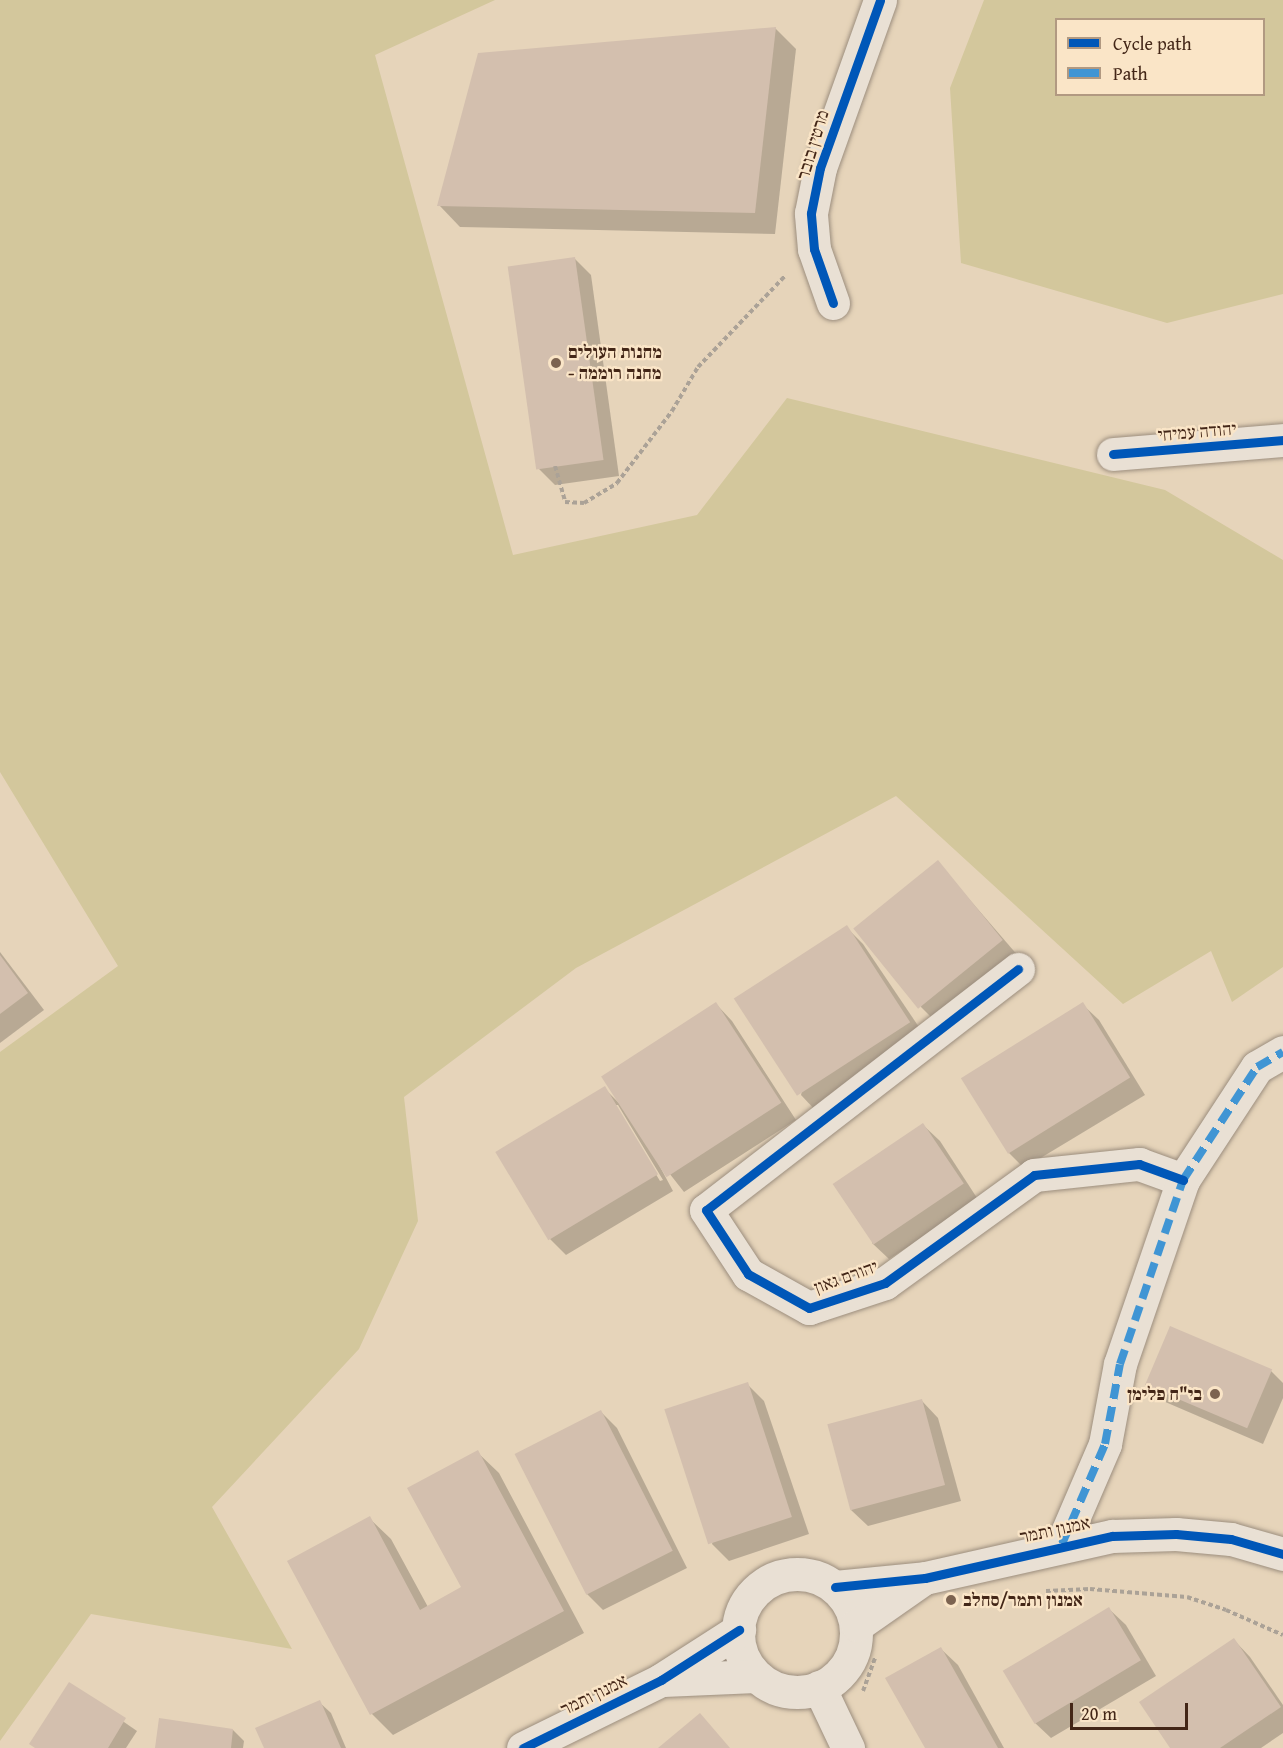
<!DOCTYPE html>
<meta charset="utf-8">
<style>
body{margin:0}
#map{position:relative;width:1283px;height:1748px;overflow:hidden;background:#e6d4ba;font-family:"Gentium Book Plus","Frank Ruhl Libre",serif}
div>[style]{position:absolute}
.green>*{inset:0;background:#d3c79c}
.shadow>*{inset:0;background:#0003}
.building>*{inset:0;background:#d3bfae;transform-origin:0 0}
.path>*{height:4px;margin-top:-2px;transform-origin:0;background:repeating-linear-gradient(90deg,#aba297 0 4.5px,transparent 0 7.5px)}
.roads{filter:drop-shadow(0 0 2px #9c8e7e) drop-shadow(0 0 2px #9c8e7e)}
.minor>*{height:33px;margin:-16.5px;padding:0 16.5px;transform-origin:16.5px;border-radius:16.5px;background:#e9e0d4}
.tertiary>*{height:33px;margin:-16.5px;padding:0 16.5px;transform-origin:16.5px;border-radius:16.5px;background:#e9e0d4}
.tertiary>.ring{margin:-16.5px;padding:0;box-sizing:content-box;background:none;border:33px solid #e9e0d4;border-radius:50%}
.quiet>*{height:8px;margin-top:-4px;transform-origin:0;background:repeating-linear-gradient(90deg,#4095d4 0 15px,transparent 0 23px)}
.cycleway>*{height:9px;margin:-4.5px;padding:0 4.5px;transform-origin:4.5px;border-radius:4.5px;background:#0057b8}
.dots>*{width:16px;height:16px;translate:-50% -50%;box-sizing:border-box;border:3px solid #fae5c7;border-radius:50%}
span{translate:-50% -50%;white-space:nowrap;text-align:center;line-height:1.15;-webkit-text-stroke:4.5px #fae5c7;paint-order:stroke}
.street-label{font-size:18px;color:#432617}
.poi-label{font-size:18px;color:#432617;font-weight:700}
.left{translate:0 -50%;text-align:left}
.right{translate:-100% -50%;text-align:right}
.legend{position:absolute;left:1055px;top:18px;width:210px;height:78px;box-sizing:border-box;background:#fae5c7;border:2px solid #b19981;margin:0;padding:8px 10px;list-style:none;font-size:18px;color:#432617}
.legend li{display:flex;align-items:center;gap:12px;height:30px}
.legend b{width:30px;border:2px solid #b19981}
.scale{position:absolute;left:1070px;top:1703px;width:118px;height:27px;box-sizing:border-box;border:3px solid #432617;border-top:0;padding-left:8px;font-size:18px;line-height:21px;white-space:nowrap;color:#432617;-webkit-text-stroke:4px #fae5c7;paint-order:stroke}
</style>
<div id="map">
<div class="green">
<i style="clip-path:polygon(0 0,495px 0,375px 55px,513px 555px,697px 515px,787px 398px,1165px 490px,1283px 560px,1283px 967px,1232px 1002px,1211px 951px,1123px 1004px,896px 796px,576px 968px,404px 1097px,418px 1221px,359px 1349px,212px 1507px,292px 1649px,91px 1614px,0 1741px,0 1052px,118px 966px,0 772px)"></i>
<i style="clip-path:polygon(evenodd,984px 0,1283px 0,1283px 294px,1167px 323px,961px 263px,950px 88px,984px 0,1056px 20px,1264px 20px,1264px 94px,1056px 94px,1056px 20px)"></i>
</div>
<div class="shadow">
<i style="clip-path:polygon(775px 28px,796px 49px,775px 234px,460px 227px,439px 205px)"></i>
<i style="clip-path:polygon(574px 258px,591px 275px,619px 476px,555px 485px,538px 468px)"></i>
<i style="clip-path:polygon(938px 863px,1019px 957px,937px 1023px,921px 1007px)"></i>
<i style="clip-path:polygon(846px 927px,863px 944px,927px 1039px,817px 1112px,801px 1095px)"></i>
<i style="clip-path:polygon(0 952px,44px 1010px,0 1043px)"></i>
<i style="clip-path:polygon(evenodd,716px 1004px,732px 1021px,796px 1120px,684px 1192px,651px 1150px,673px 1191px,566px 1255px,550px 1239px,604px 1088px,619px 1103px,716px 1004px,614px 1105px,618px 1105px,663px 1180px,660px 1181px,614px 1105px)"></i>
<i style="clip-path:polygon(1082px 1004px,1099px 1020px,1145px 1095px,1024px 1168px,1008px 1152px)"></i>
<i style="clip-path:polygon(923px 1125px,940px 1141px,979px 1201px,889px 1259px,872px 1243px)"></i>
<i style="clip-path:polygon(1271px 1371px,1283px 1383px,1283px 1398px,1263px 1444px,1163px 1401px,1146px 1384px)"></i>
<i style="clip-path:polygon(747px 1384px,764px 1401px,809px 1534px,729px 1561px,712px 1544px)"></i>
<i style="clip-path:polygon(922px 1401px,938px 1418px,961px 1501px,868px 1526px,851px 1510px)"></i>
<i style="clip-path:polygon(601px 1412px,617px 1428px,687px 1568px,603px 1610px,586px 1593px)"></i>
<i style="clip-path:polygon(477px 1452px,499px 1473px,584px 1633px,393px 1735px,372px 1714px,369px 1518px,391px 1539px,428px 1607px,463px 1588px)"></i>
<i style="clip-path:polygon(1109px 1609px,1126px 1625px,1156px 1676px,1051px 1738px,1034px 1722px)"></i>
<i style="clip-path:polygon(1234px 1640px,1250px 1657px,1283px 1705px,1283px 1733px,1261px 1748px,1172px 1748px)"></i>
<i style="clip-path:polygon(941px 1649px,958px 1665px,1004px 1748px,926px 1748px)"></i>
<i style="clip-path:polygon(69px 1684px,137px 1731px,126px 1748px,35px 1748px)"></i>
<i style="clip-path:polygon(319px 1702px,331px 1713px,346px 1748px,266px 1748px)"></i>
<i style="clip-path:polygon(233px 1730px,244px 1741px,243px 1748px,157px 1748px)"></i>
</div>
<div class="building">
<i style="clip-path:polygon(776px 27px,755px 213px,437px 206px,478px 53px)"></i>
<i style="left:575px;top:257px;width:205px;height:68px;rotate:82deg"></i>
<i style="left:938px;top:860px;width:103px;height:109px;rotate:51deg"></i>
<i style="left:847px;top:925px;width:116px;height:135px;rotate:57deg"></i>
<i style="clip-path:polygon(0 955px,28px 993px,0 1014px)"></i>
<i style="left:716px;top:1002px;width:120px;height:137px;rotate:57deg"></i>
<i style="left:1083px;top:1002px;width:89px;height:144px;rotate:58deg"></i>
<i style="left:605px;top:1086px;width:103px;height:128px;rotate:59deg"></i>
<i style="left:923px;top:1123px;width:73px;height:109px;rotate:56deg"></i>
<i style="left:1170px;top:1326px;width:111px;height:64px;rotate:23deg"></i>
<i style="left:748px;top:1382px;width:142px;height:88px;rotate:72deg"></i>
<i style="left:922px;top:1399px;width:89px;height:98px;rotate:75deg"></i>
<i style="left:601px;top:1410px;width:158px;height:97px;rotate:63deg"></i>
<i style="clip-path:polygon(478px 1450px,564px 1611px,370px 1715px,287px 1561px,370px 1516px,420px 1610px,461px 1587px,407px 1488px)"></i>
<i style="left:1109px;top:1607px;width:62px;height:124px;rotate:59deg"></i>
<i style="clip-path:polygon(1234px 1638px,1281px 1707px,1220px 1748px,1170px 1748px,1139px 1702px)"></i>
<i style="clip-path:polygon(941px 1647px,998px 1748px,925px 1748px,885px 1678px)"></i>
<i style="clip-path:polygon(69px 1682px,126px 1718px,108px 1748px,35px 1748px,29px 1744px)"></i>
<i style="clip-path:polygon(320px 1700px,341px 1748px,264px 1748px,255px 1728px)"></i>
<i style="clip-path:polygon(700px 1713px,730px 1748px,658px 1748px)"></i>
<i style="clip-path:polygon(159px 1718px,233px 1729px,231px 1748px,155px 1748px)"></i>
</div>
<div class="path">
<i style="left:555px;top:466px;width:37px;rotate:74deg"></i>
<i style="left:565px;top:502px;width:19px;rotate:3deg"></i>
<i style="left:584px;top:503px;width:39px;rotate:-31deg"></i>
<i style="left:617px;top:483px;width:91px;rotate:-52.6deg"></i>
<i style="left:672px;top:411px;width:51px;rotate:-59.4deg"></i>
<i style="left:698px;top:367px;width:126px;rotate:-46.3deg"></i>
<i style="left:1046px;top:1591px;width:44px;rotate:-2.6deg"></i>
<i style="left:1090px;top:1589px;width:97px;rotate:4.7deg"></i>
<i style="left:1187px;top:1597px;width:41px;rotate:18.4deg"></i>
<i style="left:1226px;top:1610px;width:62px;rotate:23.7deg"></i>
<i style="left:863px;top:1691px;width:37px;rotate:-70deg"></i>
</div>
<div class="roads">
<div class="minor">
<i style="left:833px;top:303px;width:57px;rotate:-109.4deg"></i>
<i style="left:814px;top:249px;width:36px;rotate:-95deg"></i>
<i style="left:811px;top:213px;width:46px;rotate:-78.7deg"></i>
<i style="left:820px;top:168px;width:178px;rotate:-70.3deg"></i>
<i style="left:1113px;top:454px;width:171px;rotate:-4.7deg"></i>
<i style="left:1018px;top:969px;width:394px;rotate:142.3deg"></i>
<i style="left:706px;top:1210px;width:77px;rotate:56.7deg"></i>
<i style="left:748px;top:1274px;width:70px;rotate:29.1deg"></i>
<i style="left:809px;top:1308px;width:80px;rotate:-18.2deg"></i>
<i style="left:885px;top:1283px;width:184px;rotate:-35.9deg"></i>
<i style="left:1034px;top:1175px;width:106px;rotate:-6deg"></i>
<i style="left:1139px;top:1164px;width:47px;rotate:20deg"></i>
<i style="left:1062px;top:1544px;width:109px;rotate:-66.7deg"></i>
<i style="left:1105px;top:1444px;width:81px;rotate:-79.4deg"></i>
<i style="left:1120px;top:1364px;width:194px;rotate:-71.1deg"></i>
<i style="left:1183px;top:1180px;width:135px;rotate:-56.8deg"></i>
<i style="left:1257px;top:1067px;width:30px;rotate:-30deg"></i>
<i style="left:819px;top:1687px;width:68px;rotate:64.6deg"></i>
</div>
<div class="tertiary">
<i class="ring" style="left:738px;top:1574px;width:85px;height:85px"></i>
<i style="left:835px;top:1587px;width:90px;rotate:-5.7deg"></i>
<i style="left:925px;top:1578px;width:192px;rotate:-12.7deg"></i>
<i style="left:1112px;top:1536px;width:64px;rotate:-1.8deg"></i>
<i style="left:1176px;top:1534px;width:55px;rotate:5.2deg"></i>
<i style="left:1231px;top:1539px;width:54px;rotate:16.1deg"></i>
<i style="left:857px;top:1625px;width:80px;rotate:-34.9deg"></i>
<i style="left:663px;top:1680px;width:93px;rotate:-2.5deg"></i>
<i style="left:523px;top:1748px;width:154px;rotate:-26.2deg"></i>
<i style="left:661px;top:1680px;width:93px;rotate:-32.7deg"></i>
</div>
</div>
<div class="quiet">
<i style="left:1062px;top:1544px;width:109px;rotate:-66.7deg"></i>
<i style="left:1105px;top:1444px;width:81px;rotate:-79.4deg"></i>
<i style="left:1120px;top:1364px;width:194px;rotate:-71.1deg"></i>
<i style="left:1183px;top:1180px;width:135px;rotate:-56.8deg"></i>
<i style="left:1257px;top:1067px;width:30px;rotate:-30deg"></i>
</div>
<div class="cycleway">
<i style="left:833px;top:303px;width:57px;rotate:-109.4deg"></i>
<i style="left:814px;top:249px;width:36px;rotate:-95deg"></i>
<i style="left:811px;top:213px;width:46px;rotate:-78.7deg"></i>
<i style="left:820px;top:168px;width:178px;rotate:-70.3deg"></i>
<i style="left:1113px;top:454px;width:171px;rotate:-4.7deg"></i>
<i style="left:1018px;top:969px;width:394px;rotate:142.3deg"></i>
<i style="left:706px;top:1210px;width:77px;rotate:56.7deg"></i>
<i style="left:748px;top:1274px;width:70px;rotate:29.1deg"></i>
<i style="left:809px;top:1308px;width:80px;rotate:-18.2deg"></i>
<i style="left:885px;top:1283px;width:184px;rotate:-35.9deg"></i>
<i style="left:1034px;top:1175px;width:106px;rotate:-6deg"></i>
<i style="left:1139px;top:1164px;width:47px;rotate:20deg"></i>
<i style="left:835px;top:1587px;width:90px;rotate:-5.7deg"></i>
<i style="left:925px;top:1578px;width:192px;rotate:-12.7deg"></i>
<i style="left:1112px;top:1536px;width:64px;rotate:-1.8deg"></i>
<i style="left:1176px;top:1534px;width:55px;rotate:5.2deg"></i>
<i style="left:1231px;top:1539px;width:54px;rotate:16.1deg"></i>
<i style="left:523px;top:1748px;width:154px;rotate:-26.2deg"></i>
<i style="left:661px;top:1680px;width:93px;rotate:-32.7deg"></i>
</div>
<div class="dots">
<i style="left:556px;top:363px;background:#7c6350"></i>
<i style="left:1215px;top:1394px;background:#7c6350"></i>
<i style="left:951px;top:1600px;background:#7c6350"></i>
</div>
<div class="street-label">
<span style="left:813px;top:145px;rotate:-73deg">מרטין בובר</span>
<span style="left:1197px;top:432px;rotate:-5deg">יהודה עמיחי</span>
<span style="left:846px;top:1277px;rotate:-20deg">יהורם גאון</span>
<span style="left:1055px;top:1530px;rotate:-12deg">אמנון ותמר</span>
<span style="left:594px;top:1695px;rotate:-26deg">אמנון ותמר</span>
</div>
<div class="poi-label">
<span class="left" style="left:568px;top:363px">מחנות העולים<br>- מחנה רוממה</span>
<span class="right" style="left:1202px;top:1394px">בי"ח פלימן</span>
<span class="left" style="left:963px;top:1600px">אמנון ותמר/סחלב</span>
</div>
<ul class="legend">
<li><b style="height:8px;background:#0057b8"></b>Cycle path</li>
<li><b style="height:8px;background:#4095d4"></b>Path</li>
</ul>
<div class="scale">20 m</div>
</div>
